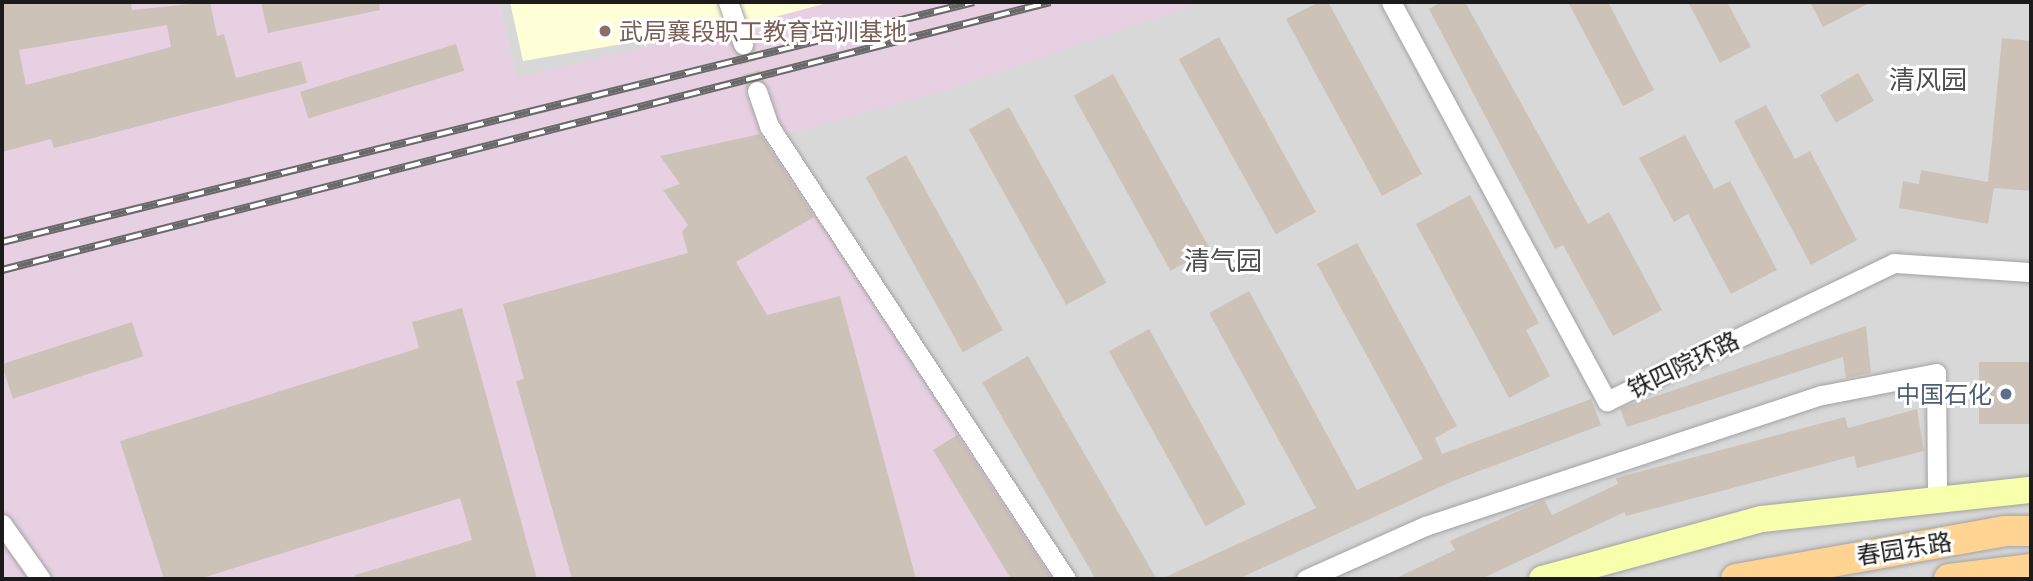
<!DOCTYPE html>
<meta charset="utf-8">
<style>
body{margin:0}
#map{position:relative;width:2033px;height:581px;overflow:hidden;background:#eee9df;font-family:"Golos Text","Noto Sans SC",sans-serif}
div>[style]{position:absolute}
.residential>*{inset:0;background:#d9d8d8}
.industrial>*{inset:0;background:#e7d0e2}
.education>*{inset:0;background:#feffd6}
.building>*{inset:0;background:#cdc2b8;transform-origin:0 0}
.street-tunnel>*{height:19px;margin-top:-9.5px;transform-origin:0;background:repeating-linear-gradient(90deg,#cecac2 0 19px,transparent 0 29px)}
.roads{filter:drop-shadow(0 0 2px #a2a2a2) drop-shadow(0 0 2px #a2a2a2)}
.street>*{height:19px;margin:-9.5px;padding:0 9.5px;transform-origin:9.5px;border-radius:9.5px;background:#fff}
.secondary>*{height:26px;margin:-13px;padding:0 13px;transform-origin:13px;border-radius:13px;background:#f7feac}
.primary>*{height:30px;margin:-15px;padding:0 15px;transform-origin:15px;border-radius:15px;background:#ffd492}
.rail>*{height:8px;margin-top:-4px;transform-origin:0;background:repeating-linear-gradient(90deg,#fff 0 16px,#696969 0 32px);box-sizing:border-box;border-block:2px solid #696969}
.dots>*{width:19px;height:19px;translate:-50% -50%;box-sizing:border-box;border:4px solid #fff;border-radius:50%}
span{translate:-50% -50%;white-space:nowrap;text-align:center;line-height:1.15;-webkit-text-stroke:6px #fff;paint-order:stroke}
.education-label{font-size:24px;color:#785e54}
.left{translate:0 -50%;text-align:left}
.street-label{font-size:24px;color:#1b1b1b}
.service-label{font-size:24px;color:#4e5e75}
.right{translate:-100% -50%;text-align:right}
.neighbourhood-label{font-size:26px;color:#4e4e4e}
.frame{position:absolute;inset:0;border:4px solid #1b1b1b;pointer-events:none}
</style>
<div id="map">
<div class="residential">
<i style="clip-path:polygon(499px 2px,2031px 2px,2031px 579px,1063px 579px,533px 155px)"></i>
</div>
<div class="industrial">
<i style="clip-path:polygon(2px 2px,499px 2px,516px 78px,831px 2px,1202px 2px,950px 89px,773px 138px,1063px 579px,2px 579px)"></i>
</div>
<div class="education">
<i style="clip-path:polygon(510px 2px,831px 2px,767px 19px,523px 61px)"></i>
</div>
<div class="building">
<i style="clip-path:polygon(evenodd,2px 2px,131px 2px,132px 10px,210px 2px,217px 36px,224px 34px,236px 78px,301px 61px,307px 83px,54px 148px,51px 139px,2px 152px,2px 2px,167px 25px,171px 47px,26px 85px,19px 50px,167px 25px)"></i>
<i style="clip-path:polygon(261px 2px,379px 2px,380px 10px,268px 33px)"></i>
<i style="clip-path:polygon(1319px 2px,1328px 2px,1422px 174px,1382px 196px,1286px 19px)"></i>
<i style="clip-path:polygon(1441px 2px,1465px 2px,1588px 224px,1609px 212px,1662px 310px,1613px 336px,1563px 245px,1555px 249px,1429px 9px)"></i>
<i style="clip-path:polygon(1568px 2px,1608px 2px,1654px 90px,1623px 106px)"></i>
<i style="clip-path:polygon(1688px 2px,1727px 2px,1751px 47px,1720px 63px)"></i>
<i style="clip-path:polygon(1810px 2px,1871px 2px,1823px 27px)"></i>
<i style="left:1219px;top:37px;width:200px;height:46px;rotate:61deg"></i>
<i style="clip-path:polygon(2002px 38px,2031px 41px,2031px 191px,1994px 188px,1988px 224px,1899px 208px,1903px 181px,1919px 184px,1921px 170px,1988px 182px)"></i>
<i style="left:456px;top:44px;width:28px;height:163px;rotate:73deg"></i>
<i style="left:1858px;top:73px;width:32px;height:44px;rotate:60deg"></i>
<i style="left:1113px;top:74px;width:200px;height:45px;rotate:61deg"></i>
<i style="clip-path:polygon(1766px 105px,1795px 159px,1810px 151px,1857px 240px,1811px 265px,1734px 121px)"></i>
<i style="left:1009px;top:107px;width:201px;height:46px;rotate:61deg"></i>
<i style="clip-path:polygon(760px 134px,814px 217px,736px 262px,767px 315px,840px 296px,916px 579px,572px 579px,516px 381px,524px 379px,503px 304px,688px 253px,682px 232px,688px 225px,663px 190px,680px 184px,660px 156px)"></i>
<i style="clip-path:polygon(1685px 135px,1714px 189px,1730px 181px,1777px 270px,1731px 294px,1688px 214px,1674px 222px,1639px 158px)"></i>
<i style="left:906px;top:155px;width:200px;height:46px;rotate:61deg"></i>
<i style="clip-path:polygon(1470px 195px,1539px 323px,1526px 330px,1550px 376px,1509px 398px,1416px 224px)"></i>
<i style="clip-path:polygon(1357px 243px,1457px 426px,1435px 438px,1442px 454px,1591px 399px,1601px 425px,1453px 481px,1238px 579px,1161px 579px,1316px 508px,1209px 313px,1249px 291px,1357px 490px,1423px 459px,1317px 264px)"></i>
<i style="clip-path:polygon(462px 308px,537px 579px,355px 579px,355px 575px,472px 540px,460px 498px,199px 579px,164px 579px,120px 441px,419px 348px,412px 322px)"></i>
<i style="left:132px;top:322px;width:36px;height:137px;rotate:72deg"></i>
<i style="clip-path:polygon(1866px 326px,1871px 373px,1846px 378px,1843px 357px,1627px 427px,1620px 408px)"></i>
<i style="left:1149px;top:329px;width:200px;height:46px;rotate:61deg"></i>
<i style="left:1028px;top:356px;width:257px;height:53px;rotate:60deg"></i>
<i style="left:2031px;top:362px;width:62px;height:52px;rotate:90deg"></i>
<i style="clip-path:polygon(1917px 409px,1924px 451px,1857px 468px,1854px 456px,1626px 516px,1625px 512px,1481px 579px,1394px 579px,1455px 550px,1450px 541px,1544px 500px,1552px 515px,1618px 484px,1616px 478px,1845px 417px,1848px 428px)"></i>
<i style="clip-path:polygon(957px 435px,1052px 579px,1011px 579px,933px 450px)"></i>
</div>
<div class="street-tunnel">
<i style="left:743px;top:44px;width:49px;rotate:73.4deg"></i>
</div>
<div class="roads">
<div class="street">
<i style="left:728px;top:2px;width:45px;rotate:70.3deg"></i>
<i style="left:1391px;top:2px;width:454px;rotate:61.6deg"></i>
<i style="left:1607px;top:401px;width:318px;rotate:-25.7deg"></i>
<i style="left:1894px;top:263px;width:137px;rotate:3.8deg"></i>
<i style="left:757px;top:91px;width:37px;rotate:71deg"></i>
<i style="left:769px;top:126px;width:542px;rotate:56.75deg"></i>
<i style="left:2px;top:524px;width:67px;rotate:54.7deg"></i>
<i style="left:1306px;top:579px;width:130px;rotate:-24deg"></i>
<i style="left:1425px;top:526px;width:418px;rotate:-18.3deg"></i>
<i style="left:1822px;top:395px;width:116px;rotate:-10.9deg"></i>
<i style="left:1936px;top:373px;width:125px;rotate:89.5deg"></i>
</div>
<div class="secondary">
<i style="left:1542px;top:579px;width:228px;rotate:-15.3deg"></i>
<i style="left:1762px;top:519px;width:271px;rotate:-6.2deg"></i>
</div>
<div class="primary">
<i style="left:1736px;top:579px;width:273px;rotate:-10.1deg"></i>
<i style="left:2005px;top:531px;width:26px"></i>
<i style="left:1949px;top:579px;width:83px;rotate:-7deg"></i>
</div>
</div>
<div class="rail">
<i style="left:2px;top:242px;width:1001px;rotate:-13.87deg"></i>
<i style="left:2px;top:270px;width:1082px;rotate:-14.34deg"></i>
</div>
<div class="dots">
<i style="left:605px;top:31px;background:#8d6e63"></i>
<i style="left:2006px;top:394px;background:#5c6f8a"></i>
</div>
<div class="education-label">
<span class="left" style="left:619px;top:31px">武局襄段职工教育培训基地</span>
</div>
<div class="street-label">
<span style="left:1683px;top:364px;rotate:-26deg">铁四院环路</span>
<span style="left:1904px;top:548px;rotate:-9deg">春园东路</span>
</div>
<div class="service-label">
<span class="right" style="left:1992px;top:394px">中国石化</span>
</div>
<div class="neighbourhood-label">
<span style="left:1928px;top:80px">清风园</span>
<span style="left:1223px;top:261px">清气园</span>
</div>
<div class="frame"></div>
</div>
